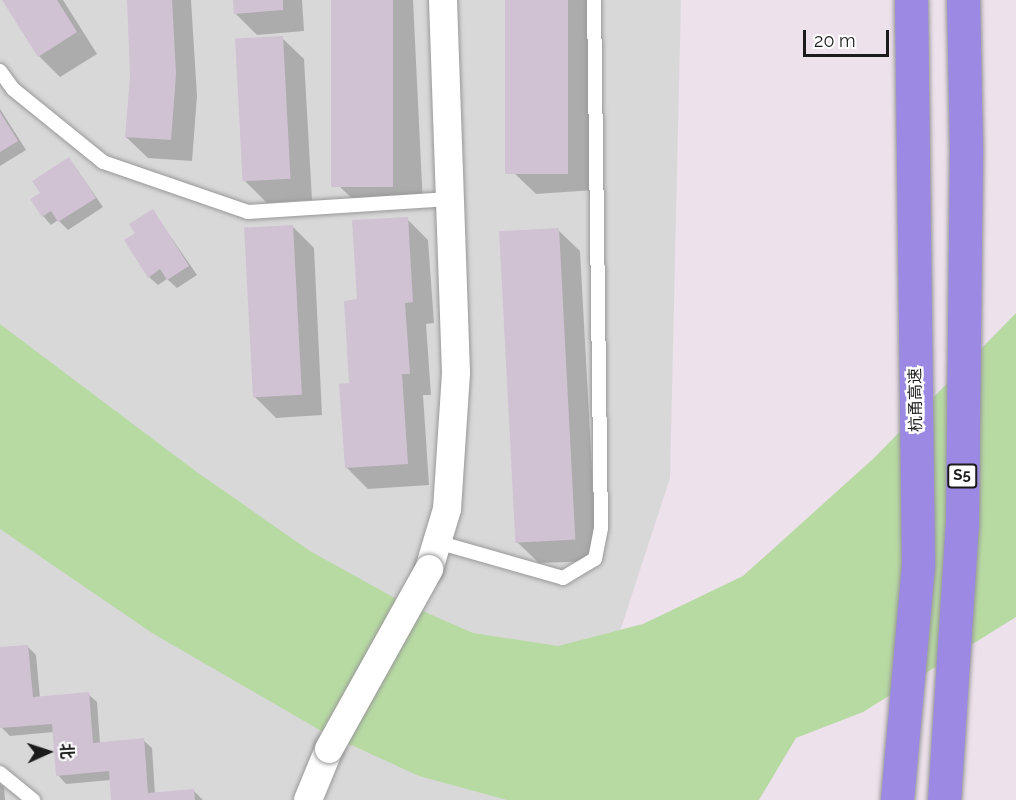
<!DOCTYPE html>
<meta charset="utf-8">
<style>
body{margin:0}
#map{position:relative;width:1016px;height:800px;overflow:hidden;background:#ede1ec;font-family:Raleway,"Noto Sans SC",sans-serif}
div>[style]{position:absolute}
.residential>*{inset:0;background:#d9d8d9}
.water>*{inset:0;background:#b7daa2}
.shadow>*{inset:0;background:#0003}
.building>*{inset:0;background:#d0c2d3;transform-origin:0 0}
.roads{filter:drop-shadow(0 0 2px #989898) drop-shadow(0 0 2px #989898)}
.lane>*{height:14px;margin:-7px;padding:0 7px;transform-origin:7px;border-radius:7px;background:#fff}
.street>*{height:28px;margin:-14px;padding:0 14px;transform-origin:14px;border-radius:14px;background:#fff}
.highway>*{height:33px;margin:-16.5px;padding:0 16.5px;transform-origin:16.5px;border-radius:16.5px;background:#9b89e4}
.bridges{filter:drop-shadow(0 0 2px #989898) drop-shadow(0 0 2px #989898)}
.street-bridge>*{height:28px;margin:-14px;padding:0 14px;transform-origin:14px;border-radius:14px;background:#fff}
span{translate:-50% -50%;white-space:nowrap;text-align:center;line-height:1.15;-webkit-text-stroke:5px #fff;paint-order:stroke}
.shield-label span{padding:2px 4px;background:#fff;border:2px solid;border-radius:4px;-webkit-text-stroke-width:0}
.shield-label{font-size:15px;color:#1b1b1b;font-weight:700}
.street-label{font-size:16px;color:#1b1b1b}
.north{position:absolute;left:18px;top:722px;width:60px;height:60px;-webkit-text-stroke:4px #fff;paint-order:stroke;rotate:87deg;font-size:16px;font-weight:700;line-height:24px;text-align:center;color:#1b1b1b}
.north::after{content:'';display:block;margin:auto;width:21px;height:27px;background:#1b1b1b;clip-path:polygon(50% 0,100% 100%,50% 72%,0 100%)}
.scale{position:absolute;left:803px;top:30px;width:86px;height:27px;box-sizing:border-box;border:3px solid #1b1b1b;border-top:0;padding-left:8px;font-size:18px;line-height:21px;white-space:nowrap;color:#1b1b1b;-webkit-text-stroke:4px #fff;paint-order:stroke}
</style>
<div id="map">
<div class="residential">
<i style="clip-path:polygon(0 0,681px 0,670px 478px,565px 800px,0 800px)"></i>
</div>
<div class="water">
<i style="clip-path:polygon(1016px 313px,1016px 617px,863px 712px,796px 738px,759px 800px,507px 800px,419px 776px,323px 732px,152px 633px,0 529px,0 324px,194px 470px,310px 551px,402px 602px,473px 633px,558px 646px,643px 624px,743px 576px,874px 458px)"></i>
</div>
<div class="shadow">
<i style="clip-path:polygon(4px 0,63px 0,97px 54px,60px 77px,39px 56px)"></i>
<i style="clip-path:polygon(129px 0,191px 0,197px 96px,192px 161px,148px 158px,126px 137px,132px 76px)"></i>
<i style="clip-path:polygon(234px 0,302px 0,304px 31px,257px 35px,235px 13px)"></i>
<i style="clip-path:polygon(332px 0,413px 0,423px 205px,362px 208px,340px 187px)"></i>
<i style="clip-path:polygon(507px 0,588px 0,594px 190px,536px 194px,514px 173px)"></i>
<i style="clip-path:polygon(282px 38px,304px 59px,312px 200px,267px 203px,245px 181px)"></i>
<i style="clip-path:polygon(0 109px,26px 150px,0 166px)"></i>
<i style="clip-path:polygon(69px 158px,103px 207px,68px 230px,58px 220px,51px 225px,43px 216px,42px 194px)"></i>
<i style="clip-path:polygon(153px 211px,197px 275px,177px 288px,167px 279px,158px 285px,149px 277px,137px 233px)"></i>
<i style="clip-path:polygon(407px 219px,428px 240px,434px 323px,426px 324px,431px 395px,423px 395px,429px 485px,368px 489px,346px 467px,359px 301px)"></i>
<i style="clip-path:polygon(293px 227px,314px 248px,322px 415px,276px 418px,254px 396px)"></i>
<i style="clip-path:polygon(558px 230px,580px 251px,597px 561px,539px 563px,517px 542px)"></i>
<i style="clip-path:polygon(28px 647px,36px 655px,40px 698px,88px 694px,97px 702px,100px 743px,143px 740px,152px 748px,155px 794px,194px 791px,203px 800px,113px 800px,111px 780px,66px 784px,58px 775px,54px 732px,10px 736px,1px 727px,0 649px)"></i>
<i style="clip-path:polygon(0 784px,4px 787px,5px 800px,0 800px)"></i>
</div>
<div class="building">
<i style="clip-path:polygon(2px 0,57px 0,77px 32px,38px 57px)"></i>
<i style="clip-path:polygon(127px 0,172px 0,176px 74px,171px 140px,125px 137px,130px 76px)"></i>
<i style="clip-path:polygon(233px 0,283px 0,283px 10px,234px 14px)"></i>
<i style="left:331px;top:0;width:62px;height:187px"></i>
<i style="left:505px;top:0;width:63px;height:174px"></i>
<i style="left:283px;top:36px;width:143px;height:48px;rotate:87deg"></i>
<i style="clip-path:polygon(0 112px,18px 141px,0 152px)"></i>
<i style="clip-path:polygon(69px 157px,96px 198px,58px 222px,51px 211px,42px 217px,30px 199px,40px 193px,32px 181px)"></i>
<i style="clip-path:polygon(153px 209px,189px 266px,167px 280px,160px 269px,148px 278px,124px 240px,135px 233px,129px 224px)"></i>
<i style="clip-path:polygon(408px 217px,413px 302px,405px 303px,410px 374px,402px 374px,408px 464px,345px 468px,339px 384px,349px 383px,344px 301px,357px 299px,352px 220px)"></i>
<i style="left:293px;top:225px;width:170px;height:49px;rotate:87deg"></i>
<i style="left:559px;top:228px;width:312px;height:60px;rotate:87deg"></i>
<i style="clip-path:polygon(28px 645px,33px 697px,89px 692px,93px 743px,144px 738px,148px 793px,194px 789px,195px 800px,111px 800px,109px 771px,56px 776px,52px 724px,0 728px,0 647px)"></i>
</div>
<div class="roads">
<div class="lane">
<i style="left:0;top:71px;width:22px;rotate:54deg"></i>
<i style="left:13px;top:89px;width:116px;rotate:39deg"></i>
<i style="left:103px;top:162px;width:153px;rotate:19deg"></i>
<i style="left:248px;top:212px;width:202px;rotate:-3.7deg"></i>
<i style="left:437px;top:542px;width:131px;rotate:15.9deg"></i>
<i style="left:563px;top:578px;width:37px;rotate:-31deg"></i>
<i style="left:595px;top:559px;width:32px;rotate:-79deg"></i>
<i style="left:601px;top:528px;width:528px;rotate:-90.76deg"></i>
<i style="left:0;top:773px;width:43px;rotate:39.3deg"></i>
</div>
<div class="street">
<i style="left:429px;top:569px;width:63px;rotate:-73.3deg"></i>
<i style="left:447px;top:509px;width:136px;rotate:-86.2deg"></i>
<i style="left:456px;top:373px;width:373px;rotate:-92deg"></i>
<i style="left:308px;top:800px;width:55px;rotate:-67.6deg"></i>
</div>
<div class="highway">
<i style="left:897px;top:800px;width:237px;rotate:-84.9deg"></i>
<i style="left:918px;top:564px;width:564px;rotate:-90.71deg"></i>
<i style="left:944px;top:800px;width:276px;rotate:-86.3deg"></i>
<i style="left:962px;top:525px;width:373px;rotate:-89.4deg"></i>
<i style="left:966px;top:152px;width:152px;rotate:-91.1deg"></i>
</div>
</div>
<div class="bridges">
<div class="street-bridge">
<i style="left:329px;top:749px;width:206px;rotate:-60.9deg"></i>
</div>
</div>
<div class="shield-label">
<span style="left:962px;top:476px">S5</span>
</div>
<div class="street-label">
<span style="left:916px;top:400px;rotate:-91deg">杭甬高速</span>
</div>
<div class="north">北</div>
<div class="scale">20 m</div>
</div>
